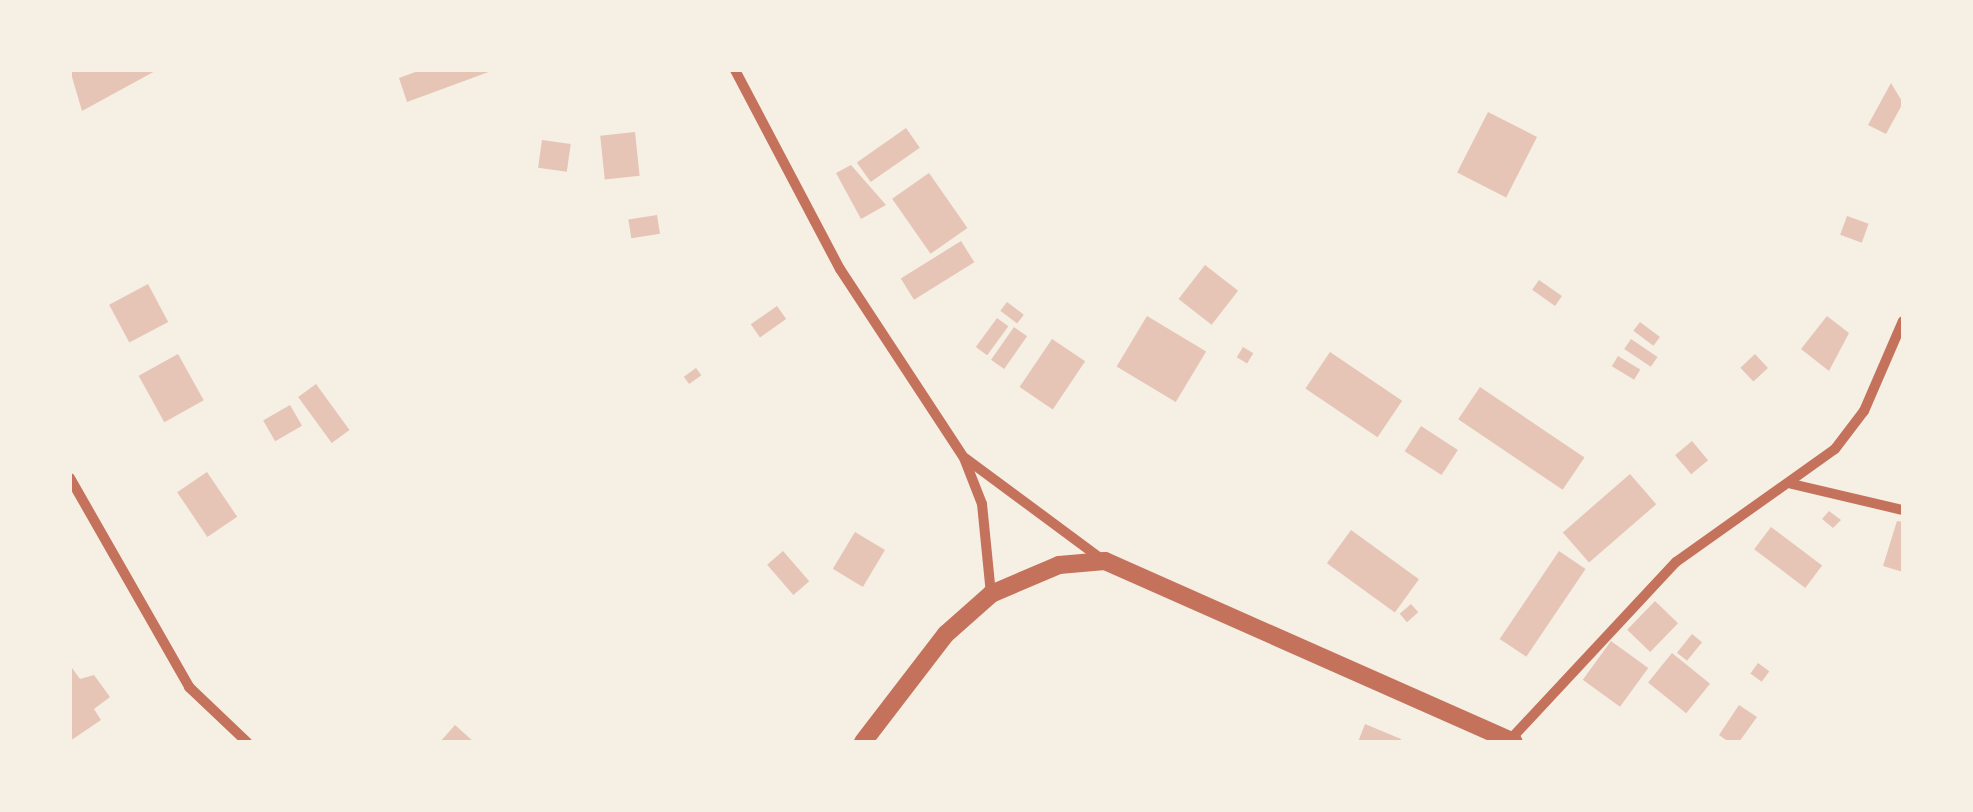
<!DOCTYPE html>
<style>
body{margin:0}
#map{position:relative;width:1973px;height:812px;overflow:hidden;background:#f6efe4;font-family:"IBM Plex Serif",serif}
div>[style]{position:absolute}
.building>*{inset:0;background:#e6c5b7;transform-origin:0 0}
.minor>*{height:10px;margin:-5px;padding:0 5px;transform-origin:5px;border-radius:5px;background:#c5725c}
.tertiary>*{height:18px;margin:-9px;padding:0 9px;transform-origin:9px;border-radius:9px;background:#c5725c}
span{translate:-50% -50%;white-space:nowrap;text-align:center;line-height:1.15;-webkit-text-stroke:10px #f6efe4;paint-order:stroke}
.frame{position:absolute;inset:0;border:72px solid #f6efe4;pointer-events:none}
</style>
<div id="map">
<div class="building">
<i style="clip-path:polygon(70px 70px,157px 70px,82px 111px)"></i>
<i style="clip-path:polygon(421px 70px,494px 70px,407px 102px,399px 78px)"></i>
<i style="clip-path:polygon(1891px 83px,1903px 103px,1886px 134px,1868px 125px)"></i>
<i style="left:1488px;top:112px;width:55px;height:68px;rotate:27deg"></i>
<i style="left:906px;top:128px;width:24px;height:60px;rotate:55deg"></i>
<i style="left:635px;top:132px;width:44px;height:35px;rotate:84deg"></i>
<i style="left:542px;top:140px;width:29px;height:28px;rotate:8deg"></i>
<i style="clip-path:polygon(851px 165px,886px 205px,861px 219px,836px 173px)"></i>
<i style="left:929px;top:173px;width:67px;height:45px;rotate:55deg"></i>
<i style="left:657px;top:215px;width:19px;height:29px;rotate:81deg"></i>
<i style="left:1847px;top:216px;width:23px;height:20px;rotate:20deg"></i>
<i style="left:961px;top:241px;width:25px;height:71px;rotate:58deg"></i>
<i style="left:1205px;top:265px;width:42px;height:43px;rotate:38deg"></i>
<i style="left:1539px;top:280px;width:28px;height:12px;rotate:35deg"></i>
<i style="left:148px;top:284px;width:43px;height:44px;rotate:62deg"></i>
<i style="left:1007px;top:302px;width:21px;height:11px;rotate:37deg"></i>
<i style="left:777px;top:306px;width:16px;height:32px;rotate:55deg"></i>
<i style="left:1147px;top:316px;width:69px;height:59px;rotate:31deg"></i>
<i style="clip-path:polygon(1827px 316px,1849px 333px,1829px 371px,1801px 349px)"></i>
<i style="left:997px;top:318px;width:14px;height:36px;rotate:36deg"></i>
<i style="left:1640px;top:322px;width:25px;height:11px;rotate:37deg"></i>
<i style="left:1014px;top:327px;width:16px;height:40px;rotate:35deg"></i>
<i style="left:1052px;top:339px;width:40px;height:58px;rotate:34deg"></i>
<i style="left:1631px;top:339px;width:32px;height:12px;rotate:34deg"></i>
<i style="left:1243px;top:347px;width:12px;height:12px;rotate:31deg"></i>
<i style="left:1330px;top:352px;width:87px;height:44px;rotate:34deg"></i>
<i style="left:178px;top:354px;width:53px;height:45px;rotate:61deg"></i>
<i style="left:1755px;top:354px;width:19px;height:20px;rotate:47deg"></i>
<i style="left:1618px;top:356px;width:26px;height:12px;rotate:31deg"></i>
<i style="left:696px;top:368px;width:9px;height:15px;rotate:54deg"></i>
<i style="left:316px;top:384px;width:57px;height:22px;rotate:54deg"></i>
<i style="left:1480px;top:387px;width:126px;height:39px;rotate:34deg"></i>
<i style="left:290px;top:405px;width:24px;height:31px;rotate:60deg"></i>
<i style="left:1421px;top:426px;width:44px;height:30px;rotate:33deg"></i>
<i style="left:1692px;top:441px;width:25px;height:22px;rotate:50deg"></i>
<i style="left:207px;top:472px;width:54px;height:36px;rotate:56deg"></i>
<i style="left:1630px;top:474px;width:40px;height:89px;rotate:49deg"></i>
<i style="clip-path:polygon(1829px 511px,1841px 520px,1833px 528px,1822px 519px)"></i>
<i style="clip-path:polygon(1897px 521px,1903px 522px,1903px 572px,1883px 566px)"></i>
<i style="left:1771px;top:527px;width:64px;height:28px;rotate:37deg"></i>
<i style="left:1351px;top:530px;width:84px;height:41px;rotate:36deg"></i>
<i style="left:855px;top:532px;width:35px;height:43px;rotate:31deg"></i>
<i style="left:783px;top:551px;width:40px;height:21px;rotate:49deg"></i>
<i style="left:1559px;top:551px;width:32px;height:106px;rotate:34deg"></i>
<i style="left:1655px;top:601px;width:32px;height:40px;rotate:44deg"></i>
<i style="left:1411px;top:604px;width:11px;height:15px;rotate:49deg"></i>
<i style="left:1692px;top:634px;width:13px;height:24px;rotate:39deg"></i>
<i style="left:1611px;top:641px;width:46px;height:48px;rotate:36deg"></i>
<i style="left:1672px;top:653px;width:49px;height:38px;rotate:39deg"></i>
<i style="left:1758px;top:663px;width:14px;height:13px;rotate:36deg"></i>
<i style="clip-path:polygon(72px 668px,80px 679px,94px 675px,110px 697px,94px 709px,101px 720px,70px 741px)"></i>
<i style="clip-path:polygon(1739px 705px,1757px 717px,1739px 742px,1729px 742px,1719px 735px)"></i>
<i style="clip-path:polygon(1365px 724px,1401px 739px,1400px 742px,1358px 742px)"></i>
<i style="clip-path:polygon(455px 725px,474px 742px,440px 742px)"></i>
</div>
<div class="minor">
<i style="left:735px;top:70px;width:225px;rotate:62.2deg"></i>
<i style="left:840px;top:269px;width:226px;rotate:56.7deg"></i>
<i style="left:964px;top:458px;width:49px;rotate:68.6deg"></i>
<i style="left:982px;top:504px;width:90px;rotate:84.3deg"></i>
<i style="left:965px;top:458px;width:173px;rotate:36.5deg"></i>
<i style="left:70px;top:478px;width:241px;rotate:60.3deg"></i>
<i style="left:189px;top:687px;width:80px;rotate:43.5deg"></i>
<i style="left:1792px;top:484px;width:114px;rotate:13.2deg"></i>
<i style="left:1508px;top:742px;width:246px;rotate:-47deg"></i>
<i style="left:1676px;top:562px;width:195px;rotate:-35.4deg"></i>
<i style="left:1835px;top:449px;width:48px;rotate:-52.7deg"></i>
<i style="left:1864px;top:411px;width:98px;rotate:-66.6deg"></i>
</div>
<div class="tertiary">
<i style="left:863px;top:742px;width:136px;rotate:-52.5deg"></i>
<i style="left:946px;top:634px;width:60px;rotate:-41.6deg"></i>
<i style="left:991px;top:594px;width:74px;rotate:-23.1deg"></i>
<i style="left:1059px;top:565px;width:46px;rotate:-5deg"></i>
<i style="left:1105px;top:561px;width:447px;rotate:23.9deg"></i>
</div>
<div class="frame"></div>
</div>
